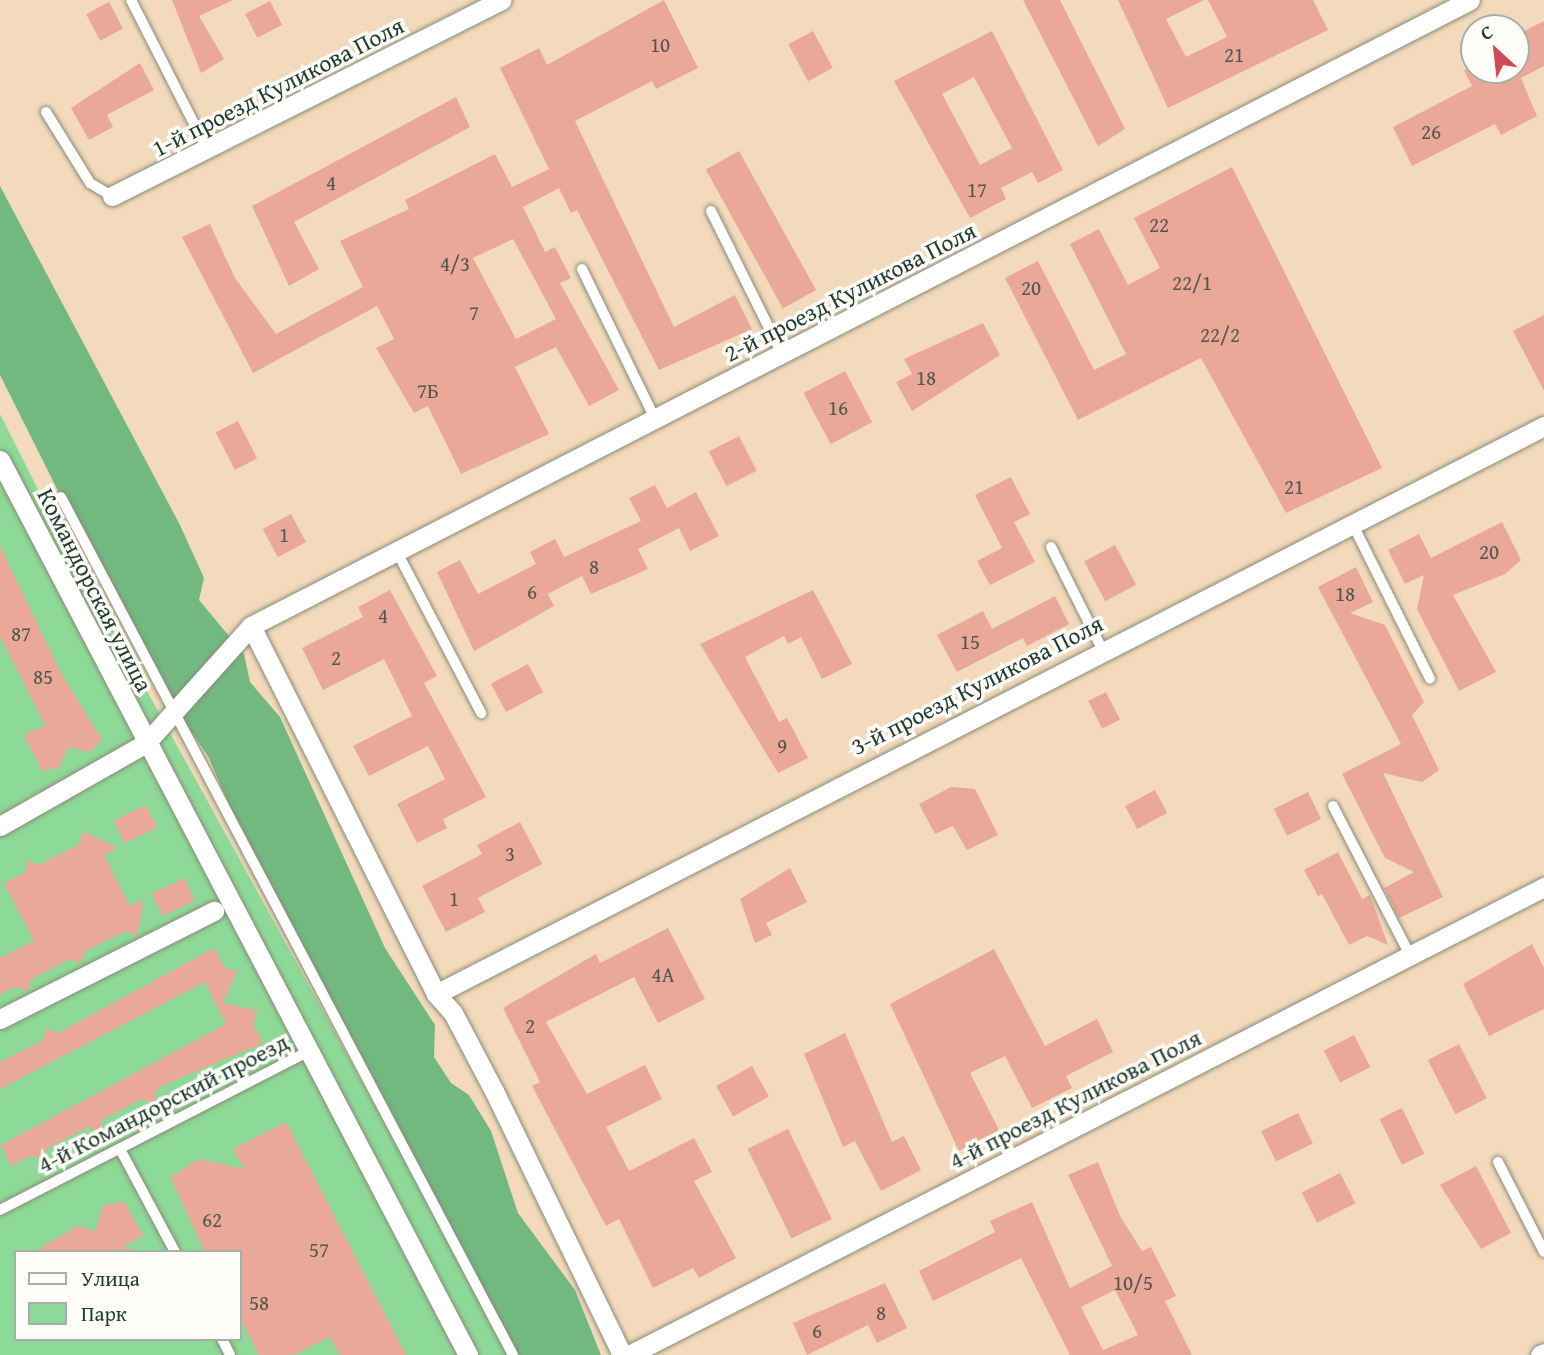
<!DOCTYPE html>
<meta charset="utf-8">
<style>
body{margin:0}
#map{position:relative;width:1544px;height:1355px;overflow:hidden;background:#f3dabc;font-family:"Gentium Book Plus",serif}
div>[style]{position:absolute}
.green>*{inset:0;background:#8dd997}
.forest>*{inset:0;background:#72b980}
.building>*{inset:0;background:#eaa898;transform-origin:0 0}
.roads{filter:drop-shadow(0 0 2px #898c78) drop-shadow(0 0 2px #898c78)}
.service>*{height:10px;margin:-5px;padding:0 5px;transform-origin:5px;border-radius:5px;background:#fff}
.minor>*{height:19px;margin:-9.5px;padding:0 9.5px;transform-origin:9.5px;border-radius:9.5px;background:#fff}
span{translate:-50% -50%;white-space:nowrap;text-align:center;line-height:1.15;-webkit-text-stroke:7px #fdfcf7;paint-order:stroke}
.number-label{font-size:21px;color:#52584d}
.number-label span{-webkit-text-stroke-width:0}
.street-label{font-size:24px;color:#1f3d34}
.legend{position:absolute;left:14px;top:1250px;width:228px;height:91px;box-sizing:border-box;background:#fdfcf7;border:2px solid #a4b0a9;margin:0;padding:9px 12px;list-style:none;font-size:21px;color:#1f3d34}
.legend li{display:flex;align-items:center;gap:14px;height:35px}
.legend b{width:35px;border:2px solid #a4b0a9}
.north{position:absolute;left:1460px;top:14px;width:70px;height:70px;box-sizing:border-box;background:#fdfcf7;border:2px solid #a4b0a9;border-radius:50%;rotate:333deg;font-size:19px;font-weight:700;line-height:28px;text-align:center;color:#1f3d34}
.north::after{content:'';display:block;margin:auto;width:24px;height:32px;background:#d1495b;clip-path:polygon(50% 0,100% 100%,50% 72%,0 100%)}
</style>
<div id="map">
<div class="green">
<i style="clip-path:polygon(evenodd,0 414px,58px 529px,512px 1355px,0 1355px,0 414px,16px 1252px,240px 1252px,240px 1339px,16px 1339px,16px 1252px)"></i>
</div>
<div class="forest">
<i style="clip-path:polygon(0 186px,180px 525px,204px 578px,199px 600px,244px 654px,250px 682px,280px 717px,385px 948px,435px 1025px,434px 1057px,451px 1083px,469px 1095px,491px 1131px,518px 1213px,575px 1290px,601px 1355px,508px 1355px,277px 915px,208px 756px,177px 711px,61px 497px,0 375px)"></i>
</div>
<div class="building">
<i style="clip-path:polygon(172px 0,233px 0,199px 16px,224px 59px,201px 73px)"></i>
<i style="clip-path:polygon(evenodd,664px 0,698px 68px,656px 89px,652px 81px,575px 121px,674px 327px,735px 295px,752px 329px,659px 370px,577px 210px,571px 213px,559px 188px,523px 207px,545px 252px,555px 247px,571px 278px,560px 283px,619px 390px,589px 406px,556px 347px,515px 367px,549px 434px,461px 474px,428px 406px,414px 413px,376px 348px,394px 339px,377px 306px,253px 373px,182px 237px,210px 224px,235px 278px,276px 334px,363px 287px,340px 241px,409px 209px,405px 200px,495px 154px,512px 187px,549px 169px,500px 68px,539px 48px,547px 65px,664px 0,513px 239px,556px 319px,516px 339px,473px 258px,513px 239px)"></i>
<i style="clip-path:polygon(1023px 0,1060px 0,1125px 129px,1098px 146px)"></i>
<i style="clip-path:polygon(1118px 0,1204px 0,1166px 19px,1186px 57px,1227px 37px,1208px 0,1313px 0,1328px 30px,1168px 108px)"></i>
<i style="left:270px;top:1px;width:27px;height:28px;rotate:63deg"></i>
<i style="left:109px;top:2px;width:30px;height:26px;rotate:62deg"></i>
<i style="clip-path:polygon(1544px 21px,1544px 66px,1521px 78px,1537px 116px,1501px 135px,1495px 124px,1412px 166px,1393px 127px,1472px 86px,1464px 70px,1516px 70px,1516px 35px)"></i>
<i style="left:813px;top:31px;width:42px;height:28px;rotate:62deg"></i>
<i style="clip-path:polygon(evenodd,992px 31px,1063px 170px,1038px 183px,1032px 172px,1001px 188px,1006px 199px,970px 218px,894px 81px,992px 31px,974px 77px,1012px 148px,980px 165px,942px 94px,974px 77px)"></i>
<i style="clip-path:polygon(140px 63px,154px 90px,107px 115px,113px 127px,89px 140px,71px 108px)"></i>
<i style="clip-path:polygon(456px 97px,470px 127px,294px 222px,319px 269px,289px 286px,252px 206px)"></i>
<i style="left:739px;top:151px;width:159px;height:38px;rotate:61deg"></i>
<i style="clip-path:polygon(1232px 167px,1382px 468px,1286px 513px,1201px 358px,1078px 420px,1005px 278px,1038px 261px,1094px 370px,1126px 354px,1070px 244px,1099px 229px,1128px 285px,1160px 268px,1134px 218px)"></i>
<i style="clip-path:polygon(1544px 315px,1544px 391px,1513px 331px)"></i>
<i style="clip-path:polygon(983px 323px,1000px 355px,912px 411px,896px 382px,912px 374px,904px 359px)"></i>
<i style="left:845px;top:371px;width:58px;height:47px;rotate:62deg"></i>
<i style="left:238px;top:421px;width:42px;height:25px;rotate:63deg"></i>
<i style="left:739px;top:436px;width:39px;height:34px;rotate:63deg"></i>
<i style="clip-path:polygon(1011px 477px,1030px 514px,1014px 522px,1035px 562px,990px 585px,977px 561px,1002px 548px,975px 495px)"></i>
<i style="clip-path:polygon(655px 485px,667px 508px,696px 492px,719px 536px,690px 551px,679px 528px,638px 549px,648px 569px,591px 594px,582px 576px,548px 594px,554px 606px,474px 651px,437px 572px,460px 560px,478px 594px,536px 564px,530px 552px,555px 539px,564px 557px,641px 521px,629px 498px)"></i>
<i style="left:291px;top:514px;width:32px;height:32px;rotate:62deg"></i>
<i style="clip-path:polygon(1502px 522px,1521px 560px,1505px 574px,1453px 595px,1496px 672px,1459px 691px,1417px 609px,1424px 575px,1405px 584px,1388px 550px,1419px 534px,1431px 558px)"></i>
<i style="left:1115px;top:545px;width:45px;height:35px;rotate:62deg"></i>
<i style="clip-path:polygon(0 546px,61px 673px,102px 740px,90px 752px,68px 747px,59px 768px,42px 771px,24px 735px,45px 725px,0 636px)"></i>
<i style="clip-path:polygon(1356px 567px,1373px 602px,1350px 613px,1385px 625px,1424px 702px,1412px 715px,1439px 770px,1422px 782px,1383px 773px,1443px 897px,1399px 918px,1384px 888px,1414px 872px,1385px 858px,1342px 774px,1401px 744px,1318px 587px)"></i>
<i style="clip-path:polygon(390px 590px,437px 676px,424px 683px,486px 797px,443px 819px,447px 828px,417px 843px,397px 804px,445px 779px,428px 746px,369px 776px,353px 746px,412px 716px,384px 659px,323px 690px,302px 648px,363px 617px,358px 607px)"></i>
<i style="clip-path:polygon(813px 590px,852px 664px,822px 679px,801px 637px,788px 644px,784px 636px,745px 657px,779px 722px,787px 718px,808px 758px,778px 773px,700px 644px)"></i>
<i style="clip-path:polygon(1055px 596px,1069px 624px,1027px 646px,1023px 638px,957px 672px,937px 635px,983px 611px,992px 629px)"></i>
<i style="left:528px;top:664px;width:32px;height:42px;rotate:62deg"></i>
<i style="left:1106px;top:692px;width:31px;height:20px;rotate:63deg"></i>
<i style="clip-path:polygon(951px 787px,975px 789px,998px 835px,967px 850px,953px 826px,935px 834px,919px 804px)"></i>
<i style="left:1155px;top:790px;width:26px;height:34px;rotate:62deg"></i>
<i style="left:1308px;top:792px;width:30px;height:38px;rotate:64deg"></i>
<i style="left:146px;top:805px;width:25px;height:36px;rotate:64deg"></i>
<i style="clip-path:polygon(520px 822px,542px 864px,478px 898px,485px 912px,446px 932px,422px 886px,482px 854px,477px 845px)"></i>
<i style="clip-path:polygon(83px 831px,118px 848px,104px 855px,130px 906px,144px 899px,137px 936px,126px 931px,84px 952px,81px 964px,70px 959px,30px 980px,28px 991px,15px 987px,0 995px,0 958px,34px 941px,4px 883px,25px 873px,27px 860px,39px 865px,80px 844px)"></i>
<i style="clip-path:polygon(1338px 852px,1362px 899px,1370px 895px,1388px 945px,1367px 936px,1349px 945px,1322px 894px,1318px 896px,1304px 870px)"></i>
<i style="clip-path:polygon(790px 868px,807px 902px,766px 923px,772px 935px,755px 943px,740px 899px)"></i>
<i style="left:184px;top:878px;width:25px;height:36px;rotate:64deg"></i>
<i style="clip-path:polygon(668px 928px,705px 999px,658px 1023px,634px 977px,546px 1022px,587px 1094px,645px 1065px,662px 1099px,606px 1127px,629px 1171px,694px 1138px,712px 1172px,694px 1181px,736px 1258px,699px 1278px,693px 1268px,653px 1288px,619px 1219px,606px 1226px,532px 1086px,540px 1082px,503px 1008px,596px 954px,600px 963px)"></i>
<i style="clip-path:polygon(1532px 944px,1544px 968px,1544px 1009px,1489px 1036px,1463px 984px)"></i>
<i style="clip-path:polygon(214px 948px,225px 968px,237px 971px,223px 1003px,258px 1011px,253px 1023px,263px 1043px,157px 1088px,154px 1105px,142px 1099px,102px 1120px,100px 1132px,88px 1127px,46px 1149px,44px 1161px,32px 1155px,11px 1166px,1px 1145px,226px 1024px,205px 982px,0 1089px,0 1062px,43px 1040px,46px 1028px,58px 1033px)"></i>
<i style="clip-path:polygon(994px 949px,1045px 1046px,1097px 1019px,1113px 1052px,1066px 1076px,1072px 1088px,1032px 1108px,1005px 1056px,970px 1073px,999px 1130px,959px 1151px,890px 1004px)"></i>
<i style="clip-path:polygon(845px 1033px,892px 1142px,904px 1136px,921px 1170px,881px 1191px,855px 1141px,843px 1147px,804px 1054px)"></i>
<i style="left:1354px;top:1035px;width:36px;height:34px;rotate:63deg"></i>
<i style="left:1459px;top:1044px;width:61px;height:35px;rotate:63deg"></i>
<i style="left:752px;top:1066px;width:35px;height:41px;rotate:61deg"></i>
<i style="left:1402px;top:1108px;width:51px;height:25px;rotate:64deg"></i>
<i style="left:1298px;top:1113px;width:34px;height:41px;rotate:64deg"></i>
<i style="clip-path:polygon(286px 1122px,406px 1355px,340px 1355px,330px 1337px,294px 1355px,259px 1355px,240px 1318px,240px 1252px,205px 1252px,170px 1177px,199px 1159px,244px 1169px,233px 1149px)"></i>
<i style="left:788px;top:1129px;width:100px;height:45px;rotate:64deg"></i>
<i style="clip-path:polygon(evenodd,1098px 1162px,1120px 1216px,1142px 1251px,1151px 1247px,1176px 1296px,1165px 1301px,1192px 1355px,1070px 1355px,1021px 1258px,933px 1301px,919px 1271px,995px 1232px,990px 1221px,1032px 1202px,1070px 1288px,1112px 1266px,1068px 1175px,1098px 1162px,1115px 1290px,1138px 1335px,1103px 1350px,1081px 1307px,1115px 1290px)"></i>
<i style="clip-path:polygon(1476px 1166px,1511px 1233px,1481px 1249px,1440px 1185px)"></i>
<i style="left:1340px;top:1173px;width:34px;height:43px;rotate:63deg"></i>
<i style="clip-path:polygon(125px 1202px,143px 1236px,124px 1246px,136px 1252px,34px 1252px,79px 1225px,95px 1232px,103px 1205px)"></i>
<i style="clip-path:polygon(885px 1283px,907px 1328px,877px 1343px,868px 1325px,807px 1355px,793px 1323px)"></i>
</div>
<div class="roads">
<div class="service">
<i style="left:131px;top:0;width:167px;rotate:63deg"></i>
<i style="left:46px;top:112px;width:84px;rotate:58.2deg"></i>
<i style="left:90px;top:183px;width:26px;rotate:31deg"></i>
<i style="left:711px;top:211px;width:160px;rotate:63.6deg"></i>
<i style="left:582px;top:269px;width:167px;rotate:64deg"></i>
<i style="left:61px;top:497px;width:970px;rotate:62.22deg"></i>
<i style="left:1352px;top:523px;width:174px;rotate:63.4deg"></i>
<i style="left:1051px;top:547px;width:114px;rotate:63.4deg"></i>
<i style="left:397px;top:552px;width:182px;rotate:62.4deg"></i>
<i style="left:1333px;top:806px;width:168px;rotate:62.7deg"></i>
<i style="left:120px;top:1149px;width:117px;rotate:61.9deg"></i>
<i style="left:1498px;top:1162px;width:101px;rotate:62.9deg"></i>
<i style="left:0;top:1210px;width:345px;rotate:-27.2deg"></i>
<i style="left:222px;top:1339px;width:18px;rotate:63deg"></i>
</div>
<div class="minor">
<i style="left:112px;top:196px;width:436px;rotate:-26.7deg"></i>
<i style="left:0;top:460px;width:1010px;rotate:62.39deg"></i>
<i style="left:251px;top:626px;width:412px;rotate:63.3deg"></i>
<i style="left:436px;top:994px;width:25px;rotate:48deg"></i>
<i style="left:453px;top:1013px;width:90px;rotate:62.3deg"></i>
<i style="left:495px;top:1093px;width:291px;rotate:64.1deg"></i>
<i style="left:0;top:826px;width:168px;rotate:-29.6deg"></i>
<i style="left:146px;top:743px;width:157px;rotate:-48.1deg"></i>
<i style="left:251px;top:626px;width:1370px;rotate:-27.18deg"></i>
<i style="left:436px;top:994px;width:1245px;rotate:-27.14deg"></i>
<i style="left:0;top:1019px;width:240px;rotate:-26.8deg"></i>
<i style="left:629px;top:1355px;width:1028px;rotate:-27.09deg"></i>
<i style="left:1540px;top:1355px;width:4px;rotate:-27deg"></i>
</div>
</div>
<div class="number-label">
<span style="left:660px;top:45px">10</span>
<span style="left:1234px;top:55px">21</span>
<span style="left:1431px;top:132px">26</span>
<span style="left:331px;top:183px">4</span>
<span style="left:977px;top:190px">17</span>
<span style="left:1159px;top:225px">22</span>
<span style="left:455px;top:264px">4/3</span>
<span style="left:1192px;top:283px">22/1</span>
<span style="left:1031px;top:288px">20</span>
<span style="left:474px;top:313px">7</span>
<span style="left:1220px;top:335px">22/2</span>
<span style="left:926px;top:378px">18</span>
<span style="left:428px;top:391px">7Б</span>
<span style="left:838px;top:408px">16</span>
<span style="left:1294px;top:487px">21</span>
<span style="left:284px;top:535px">1</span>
<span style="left:1489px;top:552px">20</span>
<span style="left:594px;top:567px">8</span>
<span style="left:532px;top:592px">6</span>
<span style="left:1345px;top:594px">18</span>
<span style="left:383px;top:616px">4</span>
<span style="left:21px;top:634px">87</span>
<span style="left:970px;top:642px">15</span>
<span style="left:336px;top:658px">2</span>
<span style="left:43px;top:677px">85</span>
<span style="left:782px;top:746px">9</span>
<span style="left:510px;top:854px">3</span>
<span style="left:454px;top:899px">1</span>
<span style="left:663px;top:975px">4А</span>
<span style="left:530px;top:1026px">2</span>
<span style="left:212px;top:1220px">62</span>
<span style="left:319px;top:1250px">57</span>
<span style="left:1133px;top:1283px">10/5</span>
<span style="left:259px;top:1303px">58</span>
<span style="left:881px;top:1313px">8</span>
<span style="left:817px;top:1331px">6</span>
</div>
<div class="street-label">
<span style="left:278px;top:87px;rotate:-27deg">1-й проезд Куликова Поля</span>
<span style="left:850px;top:292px;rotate:-27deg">2-й проезд Куликова Поля</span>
<span style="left:95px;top:590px;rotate:63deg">Командорская улица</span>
<span style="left:977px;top:685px;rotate:-27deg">3-й проезд Куликова Поля</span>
<span style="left:1075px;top:1099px;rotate:-27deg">4-й проезд Куликова Поля</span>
<span style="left:163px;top:1103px;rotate:-27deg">4-й Командорский проезд</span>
</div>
<ul class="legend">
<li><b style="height:9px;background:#fff"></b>Улица</li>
<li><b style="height:19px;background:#8dd997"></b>Парк</li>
</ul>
<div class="north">С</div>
</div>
